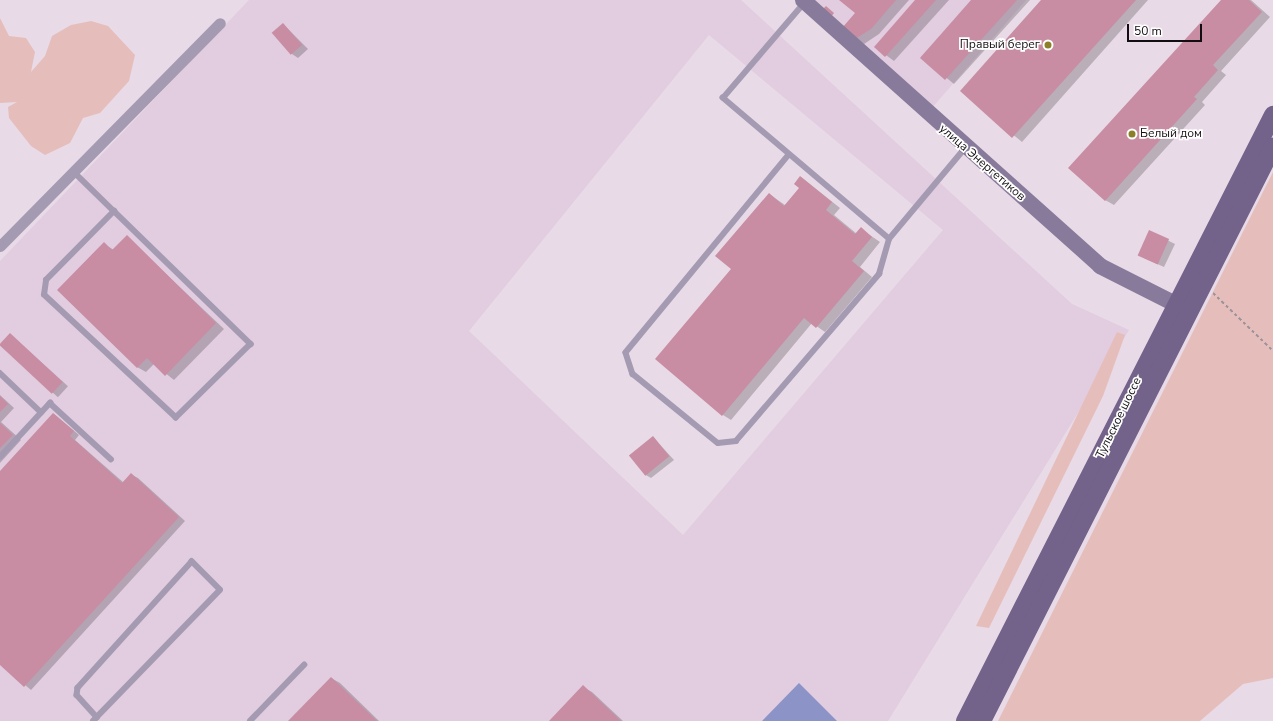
<!DOCTYPE html>
<meta charset="utf-8">
<style>
body{margin:0}
#map{position:relative;width:1273px;height:721px;overflow:hidden;background:#e9dae7;font-family:"Nunito Sans",sans-serif}
div>[style]{position:absolute}
.built>*{inset:0;background:#e2ccdf}
.green>*{inset:0;background:#e5bebb}
.water>*{inset:0;background:#8c93c6}
.shadow>*{inset:0;background:#0003;transform-origin:0 0}
.building>*{inset:0;background:#c88da2;transform-origin:0 0}
.path>*{height:2px;margin-top:-1px;transform-origin:0;background:repeating-linear-gradient(90deg,#9d929c 0 3px,transparent 0 6px)}
.lane>*{height:5.5px;margin:-2.75px;padding:0 2.75px;transform-origin:2.75px;border-radius:2.75px;background:#a49bb2}
.street>*{height:11px;margin:-5.5px;padding:0 5.5px;transform-origin:5.5px;border-radius:5.5px;background:#a49bb2}
.secondary>*{height:16px;margin:-8px;padding:0 8px;transform-origin:8px;border-radius:8px;background:#887a9b}
.primary>*{height:18px;margin:-9px;padding:0 9px;transform-origin:9px;border-radius:9px;background:#73628a}
.dots>*{width:11px;height:11px;translate:-50% -50%;box-sizing:border-box;border:2px solid #fff;border-radius:50%}
span{translate:-50% -50%;white-space:nowrap;text-align:center;line-height:1.15;-webkit-text-stroke:3.5px #fff;paint-order:stroke}
.poi-label{font-size:12px;color:#120d11}
.right{translate:-100% -50%;text-align:right}
.left{translate:0 -50%;text-align:left}
.street-label{font-size:12px;color:#120d11}
.scale{position:absolute;left:1127px;top:24px;width:75px;height:18px;box-sizing:border-box;border:2px solid #120d11;border-top:0;padding-left:5px;font-size:12px;line-height:14px;white-space:nowrap;color:#120d11;-webkit-text-stroke:3px #fff;paint-order:stroke}
</style>
<div id="map">
<div class="built">
<i style="clip-path:polygon(evenodd,249px 0,741px 0,1072px 304px,1129px 330px,888px 721px,0 721px,0 261px,249px 0,709px 35px,943px 230px,683px 535px,469px 331px,709px 35px)"></i>
<i style="clip-path:polygon(807px 0,1026px 0,931px 109px)"></i>
</div>
<div class="green">
<i style="clip-path:polygon(0 18px,9px 36px,26px 38px,35px 52px,31px 72px,45px 56px,52px 36px,71px 25px,91px 21px,108px 26px,135px 55px,129px 81px,100px 113px,83px 118px,70px 143px,45px 155px,31px 146px,9px 118px,8px 107px,17px 102px,0 103px)"></i>
<i style="clip-path:polygon(1273px 172px,1273px 678px,1243px 684px,1200px 721px,998px 721px)"></i>
<i style="clip-path:polygon(1117px 332px,1125px 335px,1103px 396px,989px 628px,976px 626px)"></i>
</div>
<div class="water">
<i style="clip-path:polygon(799px 683px,837px 721px,762px 721px)"></i>
</div>
<div class="shadow">
<i style="clip-path:polygon(841px 0,909px 0,879px 34px,864px 44px,855px 38px,856px 13px)"></i>
<i style="clip-path:polygon(917px 0,949px 0,894px 61px,875px 47px)"></i>
<i style="clip-path:polygon(973px 0,1030px 0,954px 84px,921px 57px)"></i>
<i style="clip-path:polygon(1042px 0,1148px 0,1022px 142px,961px 91px)"></i>
<i style="clip-path:polygon(1222px 0,1251px 0,1270px 17px,1221px 71px,1226px 75px,1202px 102px,1205px 105px,1114px 205px,1105px 200px)"></i>
<i style="clip-path:polygon(283px 24px,308px 49px,298px 58px,292px 54px)"></i>
<i style="clip-path:polygon(801px 177px,840px 208px,834px 215px,857px 234px,861px 229px,880px 242px,860px 267px,872px 277px,825px 332px,812px 323px,731px 420px,723px 415px,732px 269px,769px 194px,785px 205px,800px 188px)"></i>
<i style="clip-path:polygon(1149px 231px,1175px 244px,1164px 267px,1144px 258px)"></i>
<i style="clip-path:polygon(127px 237px,224px 329px,174px 380px,154px 364px,146px 372px,137px 367px,104px 244px,114px 250px)"></i>
<i style="left:10px;top:334px;width:78px;height:15px;rotate:42deg"></i>
<i style="clip-path:polygon(0 395px,14px 408px,1px 422px,21px 440px,0 463px)"></i>
<i style="clip-path:polygon(54px 414px,79px 435px,75px 440px,124px 483px,132px 475px,138px 478px,185px 521px,31px 690px,0 664px,0 473px)"></i>
<i style="clip-path:polygon(653px 437px,674px 460px,651px 478px,644px 474px)"></i>
<i style="clip-path:polygon(331px 678px,340px 683px,379px 721px,289px 721px)"></i>
<i style="clip-path:polygon(583px 687px,592px 692px,623px 721px,550px 721px)"></i>
</div>
<div class="building">
<i style="clip-path:polygon(839px 0,896px 0,871px 29px,855px 39px,842px 28px,855px 13px)"></i>
<i style="clip-path:polygon(915px 0,936px 0,885px 57px,874px 47px)"></i>
<i style="clip-path:polygon(971px 0,1017px 0,945px 80px,920px 58px)"></i>
<i style="clip-path:polygon(1041px 0,1136px 0,1012px 138px,960px 91px)"></i>
<i style="clip-path:polygon(1221px 0,1249px 0,1262px 12px,1213px 65px,1218px 70px,1194px 97px,1197px 99px,1105px 201px,1068px 168px)"></i>
<i style="clip-path:polygon(826px 6px,834px 13px,831px 17px,823px 9px)"></i>
<i style="left:283px;top:23px;width:29px;height:15px;rotate:49deg"></i>
<i style="clip-path:polygon(800px 176px,832px 202px,826px 210px,855px 234px,861px 227px,872px 237px,852px 261px,864px 271px,816px 328px,804px 318px,722px 416px,655px 359px,731px 269px,715px 256px,769px 193px,784px 206px,799px 188px,794px 184px)"></i>
<i style="left:1149px;top:230px;width:22px;height:28px;rotate:24deg"></i>
<i style="clip-path:polygon(127px 235px,216px 323px,165px 376px,147px 358px,137px 368px,57px 290px,104px 242px,112px 250px)"></i>
<i style="left:10px;top:333px;width:72px;height:16px;rotate:43deg"></i>
<i style="clip-path:polygon(0 396px,8px 404px,0 412px)"></i>
<i style="clip-path:polygon(53px 413px,74px 431px,70px 436px,122px 483px,131px 473px,179px 517px,24px 687px,0 665px,0 471px)"></i>
<i style="clip-path:polygon(0 423px,13px 435px,0 448px)"></i>
<i style="left:653px;top:436px;width:26px;height:31px;rotate:51deg"></i>
<i style="clip-path:polygon(331px 677px,377px 721px,288px 721px)"></i>
<i style="clip-path:polygon(583px 685px,621px 721px,549px 721px)"></i>
</div>
<div class="path">
<i style="left:1213px;top:293px;width:83px;rotate:44deg"></i>
</div>
<div class="lane">
<i style="left:789px;top:155px;width:256px;rotate:129.5deg"></i>
<i style="left:626px;top:353px;width:22px;rotate:72deg"></i>
<i style="left:633px;top:374px;width:109px;rotate:39.1deg"></i>
<i style="left:718px;top:443px;width:18px;rotate:-6deg"></i>
<i style="left:736px;top:441px;width:220px;rotate:-49.4deg"></i>
<i style="left:879px;top:274px;width:36px;rotate:-74deg"></i>
<i style="left:889px;top:239px;width:218px;rotate:-139.7deg"></i>
<i style="left:723px;top:98px;width:126px;rotate:-49.5deg"></i>
<i style="left:73px;top:171px;width:57px;rotate:44.3deg"></i>
<i style="left:114px;top:211px;width:191px;rotate:44.2deg"></i>
<i style="left:251px;top:344px;width:105px;rotate:135.4deg"></i>
<i style="left:176px;top:418px;width:180px;rotate:-137deg"></i>
<i style="left:44px;top:295px;width:15px;rotate:-82deg"></i>
<i style="left:46px;top:280px;width:97px;rotate:-45.4deg"></i>
<i style="left:889px;top:239px;width:119px;rotate:-50.1deg"></i>
<i style="left:0;top:373px;width:57px;rotate:43.6deg"></i>
<i style="left:0;top:457px;width:74px;rotate:-47.2deg"></i>
<i style="left:50px;top:403px;width:83px;rotate:42.6deg"></i>
<i style="left:93px;top:721px;width:182px;rotate:-45.9deg"></i>
<i style="left:220px;top:590px;width:40px;rotate:-135deg"></i>
<i style="left:192px;top:562px;width:170px;rotate:132.1deg"></i>
<i style="left:78px;top:688px;width:7px;rotate:98deg"></i>
<i style="left:77px;top:695px;width:30px;rotate:48deg"></i>
<i style="left:250px;top:721px;width:78px;rotate:-46deg"></i>
</div>
<div class="street">
<i style="left:0;top:246px;width:313px;rotate:-45.4deg"></i>
</div>
<div class="secondary">
<i style="left:803px;top:0;width:399px;rotate:41.8deg"></i>
<i style="left:1100px;top:266px;width:97px;rotate:26.8deg"></i>
</div>
<div class="primary">
<i style="left:965px;top:721px;width:680px;rotate:-63.06deg"></i>
<i style="left:982px;top:721px;width:644px;rotate:-63.12deg"></i>
</div>
<div class="dots">
<i style="left:1048px;top:45px;background:#8b8027"></i>
<i style="left:1132px;top:134px;background:#8b8027"></i>
</div>
<div class="poi-label">
<span class="right" style="left:1040px;top:45px">Правый берег</span>
<span class="left" style="left:1140px;top:134px">Белый дом</span>
</div>
<div class="street-label">
<span style="left:982px;top:163px;rotate:41deg">улица Энергетиков</span>
<span style="left:1119px;top:418px;rotate:-64deg">Тульское шоссе</span>
</div>
<div class="scale">50 m</div>
</div>
